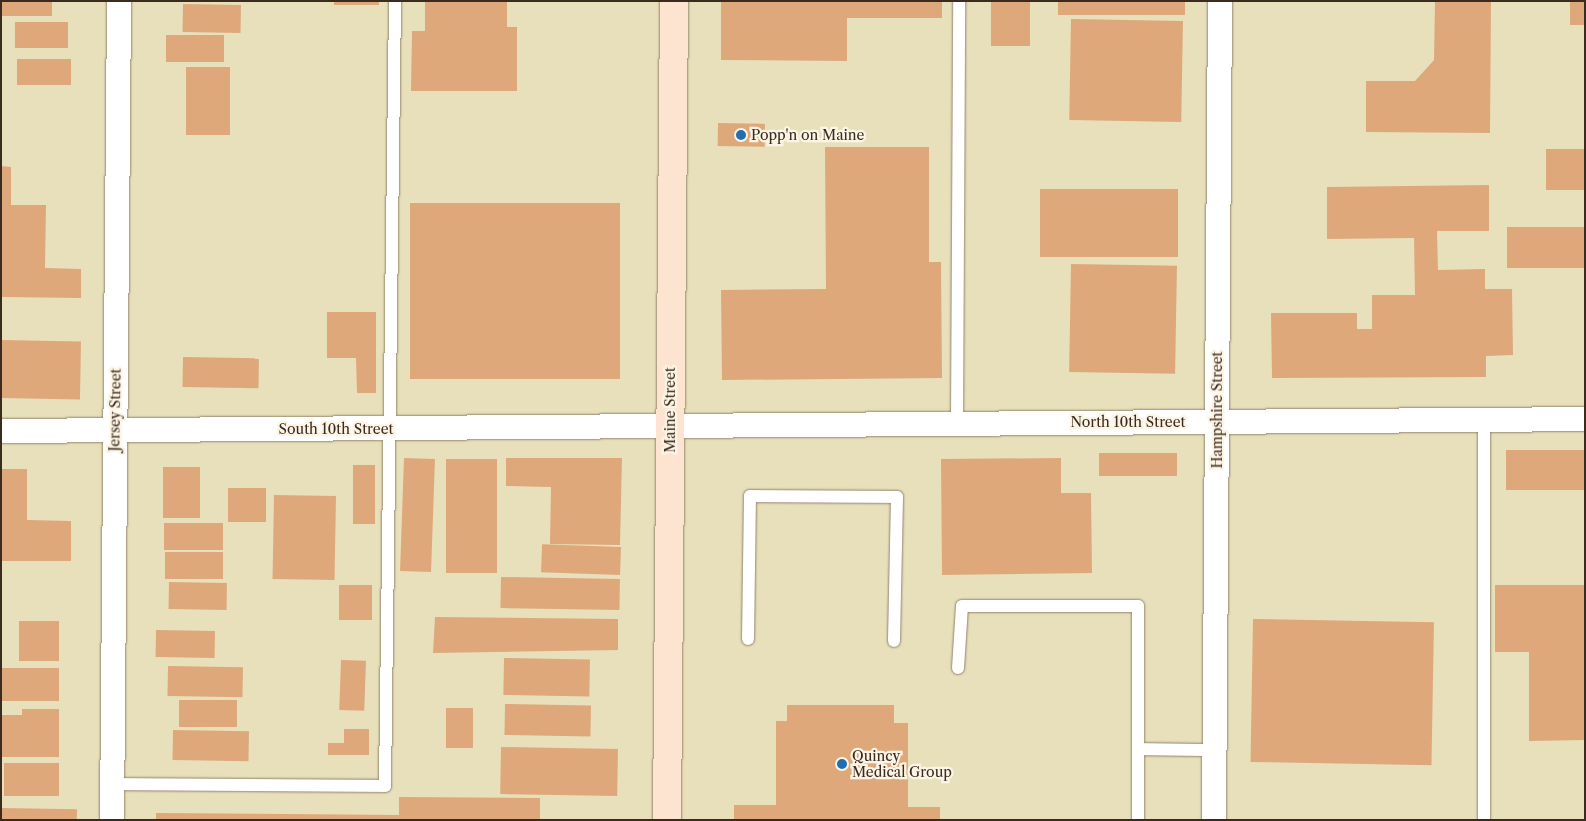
<!DOCTYPE html>
<style>
body{margin:0}
#map{position:relative;width:1586px;height:821px;overflow:hidden;background:#e8e0bb;font-family:"Libre Caslon Text",serif}
div>[style]{position:absolute}
.building>*{inset:0;background:#dea87b;transform-origin:0 0}
.roads{filter:drop-shadow(0 0 1px #92856c) drop-shadow(0 0 1px #92856c)}
.lane>*{height:12px;margin:-6px;padding:0 6px;transform-origin:6px;border-radius:6px;background:#fff}
.street>*{height:24px;margin:-12px;padding:0 12px;transform-origin:12px;border-radius:12px;background:#fff}
.secondary>*{height:28px;margin:-14px;padding:0 14px;transform-origin:14px;border-radius:14px;background:#fde4d0}
.dots>*{width:14px;height:14px;translate:-50% -50%;box-sizing:border-box;border:2px solid #fcf5e5;border-radius:50%}
span{translate:-50% -50%;white-space:nowrap;text-align:center;line-height:1.15;-webkit-text-stroke:4.5px #fcf5e5;paint-order:stroke}
.poi-label{font-size:14px;color:#3b2a1e}
.left{translate:0 -50%;text-align:left}
.street-label{font-size:14px;color:#3b2a1e}
.frame{position:absolute;inset:0;border:2px solid #3b2a1e;pointer-events:none}
</style>
<div id="map">
<div class="building">
<i style="left:1px;top:1px;width:51px;height:15px"></i>
<i style="left:334px;top:1px;width:45px;height:4px"></i>
<i style="clip-path:polygon(425px 1px,507px 1px,507px 27px,517px 27px,517px 91px,411px 91px,412px 31px,425px 31px)"></i>
<i style="clip-path:polygon(721px 1px,942px 1px,942px 18px,847px 18px,847px 61px,721px 60px)"></i>
<i style="left:991px;top:1px;width:39px;height:45px"></i>
<i style="left:1058px;top:1px;width:127px;height:14px"></i>
<i style="clip-path:polygon(1435px 1px,1491px 1px,1490px 133px,1366px 132px,1366px 81px,1415px 81px,1434px 60px)"></i>
<i style="left:1570px;top:1px;width:15px;height:24px"></i>
<i style="left:183px;top:4px;width:58px;height:28px;rotate:1deg"></i>
<i style="left:1071px;top:19px;width:112px;height:101px;rotate:1deg"></i>
<i style="left:15px;top:22px;width:53px;height:26px"></i>
<i style="left:166px;top:35px;width:58px;height:27px"></i>
<i style="left:17px;top:59px;width:54px;height:26px"></i>
<i style="left:186px;top:67px;width:44px;height:68px"></i>
<i style="left:718px;top:123px;width:47px;height:23px;rotate:1deg"></i>
<i style="clip-path:polygon(825px 147px,929px 147px,929px 262px,941px 262px,942px 378px,722px 380px,721px 290px,826px 289px)"></i>
<i style="left:1546px;top:149px;width:39px;height:41px"></i>
<i style="clip-path:polygon(1px 166px,11px 167px,11px 205px,46px 205px,45px 268px,81px 269px,81px 298px,1px 297px)"></i>
<i style="clip-path:polygon(1489px 185px,1489px 231px,1437px 231px,1438px 270px,1485px 269px,1485px 289px,1512px 289px,1513px 355px,1486px 356px,1486px 377px,1272px 378px,1271px 313px,1357px 313px,1357px 329px,1372px 329px,1372px 295px,1415px 295px,1414px 238px,1327px 239px,1327px 187px)"></i>
<i style="left:1040px;top:189px;width:138px;height:68px"></i>
<i style="left:620px;top:203px;width:176px;height:210px;rotate:90deg"></i>
<i style="left:1507px;top:227px;width:78px;height:41px"></i>
<i style="left:1071px;top:264px;width:106px;height:108px;rotate:1deg"></i>
<i style="clip-path:polygon(327px 312px,376px 312px,376px 393px,357px 393px,356px 358px,327px 358px)"></i>
<i style="left:1px;top:340px;width:80px;height:58px;rotate:1deg"></i>
<i style="left:183px;top:357px;width:76px;height:30px;rotate:1deg"></i>
<i style="left:1585px;top:450px;width:40px;height:79px;rotate:90deg"></i>
<i style="left:1099px;top:453px;width:78px;height:23px"></i>
<i style="left:404px;top:458px;width:31px;height:113px;rotate:2deg"></i>
<i style="clip-path:polygon(506px 458px,622px 458px,620px 545px,550px 544px,551px 487px,506px 486px)"></i>
<i style="clip-path:polygon(1061px 458px,1061px 493px,1091px 493px,1092px 573px,942px 575px,941px 459px)"></i>
<i style="left:446px;top:459px;width:51px;height:114px"></i>
<i style="left:353px;top:465px;width:22px;height:59px"></i>
<i style="left:163px;top:467px;width:37px;height:51px"></i>
<i style="clip-path:polygon(1px 469px,27px 469px,27px 520px,71px 521px,71px 561px,1px 561px)"></i>
<i style="left:228px;top:488px;width:38px;height:34px"></i>
<i style="left:274px;top:495px;width:62px;height:84px;rotate:1deg"></i>
<i style="left:164px;top:523px;width:59px;height:27px"></i>
<i style="left:621px;top:547px;width:28px;height:79px;rotate:92deg"></i>
<i style="left:165px;top:552px;width:58px;height:27px"></i>
<i style="left:501px;top:577px;width:119px;height:31px;rotate:1deg"></i>
<i style="left:169px;top:582px;width:58px;height:27px;rotate:1deg"></i>
<i style="left:339px;top:585px;width:33px;height:35px"></i>
<i style="clip-path:polygon(1495px 585px,1585px 585px,1585px 740px,1529px 741px,1529px 652px,1495px 652px)"></i>
<i style="clip-path:polygon(435px 617px,618px 619px,618px 650px,433px 653px)"></i>
<i style="left:1253px;top:619px;width:181px;height:143px;rotate:1deg"></i>
<i style="left:19px;top:621px;width:40px;height:40px"></i>
<i style="left:156px;top:630px;width:59px;height:27px;rotate:1deg"></i>
<i style="left:504px;top:658px;width:86px;height:37px;rotate:1deg"></i>
<i style="left:341px;top:660px;width:25px;height:50px;rotate:2deg"></i>
<i style="left:168px;top:666px;width:75px;height:30px;rotate:1deg"></i>
<i style="left:1px;top:668px;width:58px;height:33px"></i>
<i style="left:179px;top:700px;width:58px;height:27px"></i>
<i style="left:505px;top:704px;width:86px;height:31px;rotate:1deg"></i>
<i style="clip-path:polygon(787px 705px,894px 705px,894px 723px,908px 723px,908px 807px,940px 807px,940px 820px,734px 820px,734px 805px,776px 805px,776px 721px,787px 721px)"></i>
<i style="left:446px;top:708px;width:27px;height:40px"></i>
<i style="clip-path:polygon(22px 709px,59px 709px,59px 757px,1px 757px,1px 715px,22px 715px)"></i>
<i style="clip-path:polygon(344px 729px,369px 729px,369px 755px,328px 755px,328px 743px,344px 743px)"></i>
<i style="left:173px;top:730px;width:76px;height:30px;rotate:1deg"></i>
<i style="left:501px;top:747px;width:117px;height:47px;rotate:1deg"></i>
<i style="left:4px;top:763px;width:55px;height:33px"></i>
<i style="clip-path:polygon(399px 797px,540px 798px,540px 820px,156px 820px,156px 813px,399px 815px)"></i>
<i style="left:1px;top:808px;width:76px;height:12px;rotate:1deg"></i>
</div>
<div class="roads">
<div class="lane">
<i style="left:1484px;top:419px;width:401px;rotate:90deg"></i>
<i style="left:957px;top:423px;width:422px;rotate:-89.7deg"></i>
<i style="left:748px;top:639px;width:143px;rotate:-89.2deg"></i>
<i style="left:750px;top:496px;width:147px;rotate:0.4deg"></i>
<i style="left:897px;top:497px;width:144px;rotate:91.2deg"></i>
<i style="left:958px;top:668px;width:62px;rotate:-86.3deg"></i>
<i style="left:962px;top:606px;width:176px"></i>
<i style="left:1138px;top:606px;width:214px;rotate:90deg"></i>
<i style="left:1138px;top:749px;width:76px;rotate:0.8deg"></i>
<i style="left:112px;top:784px;width:273px;rotate:0.4deg"></i>
<i style="left:385px;top:786px;width:785px;rotate:-89.27deg"></i>
</div>
<div class="street">
<i style="left:1px;top:431px;width:1584px;rotate:-0.43deg"></i>
<i style="left:112px;top:820px;width:819px;rotate:-89.51deg"></i>
<i style="left:1214px;top:820px;width:819px;rotate:-89.58deg"></i>
</div>
<div class="secondary">
<i style="left:667px;top:820px;width:819px;rotate:-89.51deg"></i>
</div>
</div>
<div class="dots">
<i style="left:741px;top:135px;background:#1f6fb2"></i>
<i style="left:842px;top:764px;background:#1f6fb2"></i>
</div>
<div class="poi-label">
<span class="left" style="left:751px;top:135px">Popp'n on Maine</span>
<span class="left" style="left:852px;top:764px">Quincy<br>Medical Group</span>
</div>
<div class="street-label">
<span style="left:115px;top:410px;rotate:-89deg">Jersey Street</span>
<span style="left:670px;top:410px;rotate:-90deg">Maine Street</span>
<span style="left:1217px;top:410px;rotate:-90deg">Hampshire Street</span>
<span style="left:1128px;top:422px">North 10th Street</span>
<span style="left:336px;top:429px">South 10th Street</span>
</div>
<div class="frame"></div>
</div>
